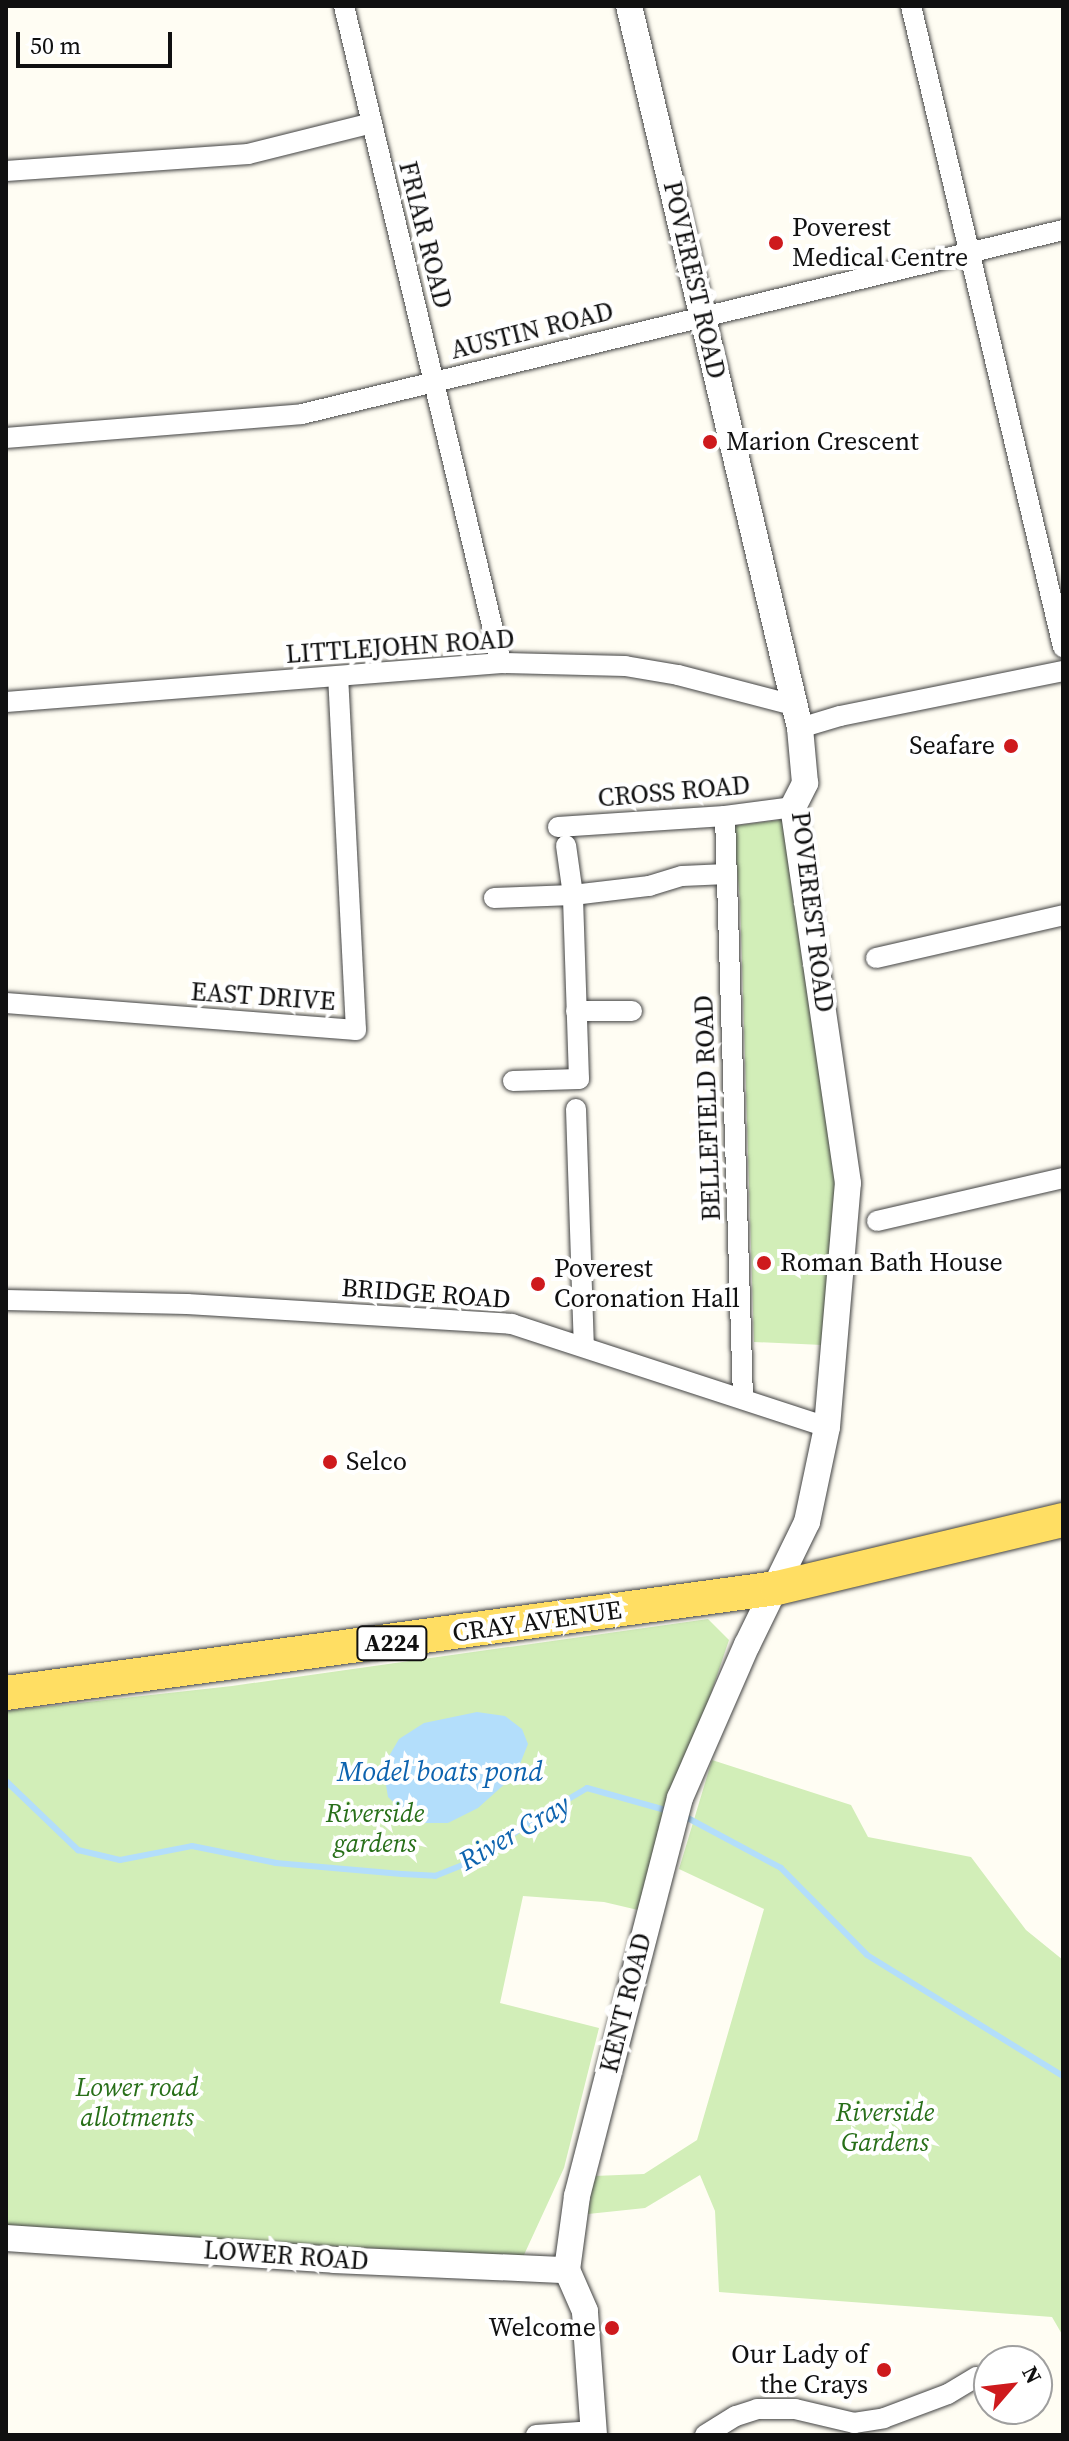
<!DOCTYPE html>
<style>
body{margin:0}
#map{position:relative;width:1069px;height:2441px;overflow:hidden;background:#fffdf3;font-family:"Source Serif 4",serif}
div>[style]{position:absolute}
.green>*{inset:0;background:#d2eeb8}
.water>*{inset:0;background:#b3defb}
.stream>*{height:6px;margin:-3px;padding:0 3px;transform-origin:3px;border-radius:3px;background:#b3defb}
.roads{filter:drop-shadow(0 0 2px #434343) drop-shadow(0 0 2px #434343)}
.minor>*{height:20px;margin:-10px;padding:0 10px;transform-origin:10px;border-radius:10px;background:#fff}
.tertiary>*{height:26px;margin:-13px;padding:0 13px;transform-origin:13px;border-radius:13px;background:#fff}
.primary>*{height:34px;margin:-17px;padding:0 17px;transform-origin:17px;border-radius:17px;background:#ffde63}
.dots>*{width:22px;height:22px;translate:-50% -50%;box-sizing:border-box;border:4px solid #fff;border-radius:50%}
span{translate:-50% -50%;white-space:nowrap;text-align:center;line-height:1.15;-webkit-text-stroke:8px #fff;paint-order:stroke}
.shield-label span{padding:2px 6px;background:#fff;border:2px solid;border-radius:6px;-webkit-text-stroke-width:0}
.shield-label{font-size:24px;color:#101010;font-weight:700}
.poi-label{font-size:26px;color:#101010}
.left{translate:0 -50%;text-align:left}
.right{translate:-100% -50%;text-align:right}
.street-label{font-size:26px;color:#101010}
.park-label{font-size:26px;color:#286f19;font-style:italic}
.water-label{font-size:28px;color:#0d63af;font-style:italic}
.frame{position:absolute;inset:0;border:8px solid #101010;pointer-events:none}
.north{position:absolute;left:973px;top:2345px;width:80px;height:80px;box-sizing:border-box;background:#fff;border:2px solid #9f9f9f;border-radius:50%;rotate:62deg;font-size:22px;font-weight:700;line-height:32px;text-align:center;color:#101010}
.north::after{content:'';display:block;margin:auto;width:28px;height:36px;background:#ce1a1d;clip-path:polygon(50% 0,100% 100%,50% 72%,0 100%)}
.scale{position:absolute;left:16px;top:32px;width:156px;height:36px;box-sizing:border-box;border:4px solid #101010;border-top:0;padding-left:10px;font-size:24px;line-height:28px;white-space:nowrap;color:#101010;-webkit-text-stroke:6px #fff;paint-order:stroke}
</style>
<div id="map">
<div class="green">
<i style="clip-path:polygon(788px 819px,839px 1209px,823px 1345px,754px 1342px,740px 900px,733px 826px)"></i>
<i style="clip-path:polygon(708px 1619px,729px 1640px,638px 1910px,604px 1902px,523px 1896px,500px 2003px,599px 2028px,564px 2168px,523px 2257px,6px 2227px,6px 1711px,232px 1686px)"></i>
<i style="clip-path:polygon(712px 1760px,851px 1805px,868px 1837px,971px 1857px,1026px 1930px,1063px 1960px,1063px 2336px,1052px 2317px,719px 2292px,715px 2211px,700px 2175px,645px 2208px,588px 2214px,594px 2176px,644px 2174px,697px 2140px,764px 1909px,679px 1869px)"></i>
</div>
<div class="water">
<i style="clip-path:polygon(477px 1712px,505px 1716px,522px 1729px,528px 1744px,516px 1774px,478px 1808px,448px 1823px,424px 1823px,407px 1815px,388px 1797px,386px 1785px,389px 1756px,399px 1739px,424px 1723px)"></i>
</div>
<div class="stream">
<i style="left:6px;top:1781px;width:100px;rotate:43.8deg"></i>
<i style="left:78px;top:1850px;width:43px;rotate:13.4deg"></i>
<i style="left:120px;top:1860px;width:73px;rotate:-11deg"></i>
<i style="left:192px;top:1846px;width:86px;rotate:11.4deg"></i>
<i style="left:276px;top:1863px;width:126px;rotate:5deg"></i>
<i style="left:402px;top:1874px;width:33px;rotate:3deg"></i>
<i style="left:435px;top:1876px;width:48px;rotate:-21.8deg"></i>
<i style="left:480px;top:1858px;width:62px;rotate:-35.8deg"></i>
<i style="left:530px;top:1822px;width:66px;rotate:-30.8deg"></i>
<i style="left:587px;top:1788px;width:85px;rotate:15.7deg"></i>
<i style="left:684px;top:1816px;width:110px;rotate:28.2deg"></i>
<i style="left:781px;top:1868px;width:122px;rotate:45.3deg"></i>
<i style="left:867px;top:1955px;width:230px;rotate:31.7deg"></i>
</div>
<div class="roads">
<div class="minor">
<i style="left:344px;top:6px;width:675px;rotate:76.56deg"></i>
<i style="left:911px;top:6px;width:659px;rotate:76.66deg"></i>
<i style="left:6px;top:171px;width:243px;rotate:-4deg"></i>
<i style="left:248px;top:154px;width:128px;rotate:-14deg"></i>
<i style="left:6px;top:438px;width:297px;rotate:-4.6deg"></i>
<i style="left:302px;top:414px;width:783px;rotate:-13.59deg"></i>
<i style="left:6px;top:702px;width:497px;rotate:-4.5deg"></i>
<i style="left:501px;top:663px;width:124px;rotate:1.4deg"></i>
<i style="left:625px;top:666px;width:54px;rotate:9.6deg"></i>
<i style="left:678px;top:675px;width:119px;rotate:14.6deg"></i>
<i style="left:800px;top:728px;width:42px;rotate:-16.7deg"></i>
<i style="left:840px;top:716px;width:227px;rotate:-11.4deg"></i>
<i style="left:725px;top:816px;width:583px;rotate:88.23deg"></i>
<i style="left:558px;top:827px;width:167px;rotate:-3.8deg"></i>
<i style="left:725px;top:816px;width:69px;rotate:-7.5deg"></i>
<i style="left:494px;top:898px;width:79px;rotate:-2.2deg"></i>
<i style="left:573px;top:895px;width:77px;rotate:-6.8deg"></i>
<i style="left:649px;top:886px;width:34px;rotate:-17deg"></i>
<i style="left:682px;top:876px;width:45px;rotate:-2.5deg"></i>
<i style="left:876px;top:958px;width:192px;rotate:-12.9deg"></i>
<i style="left:6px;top:1003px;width:351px;rotate:4.4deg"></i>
<i style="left:356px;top:1030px;width:352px;rotate:-92.9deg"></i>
<i style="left:576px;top:1011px;width:56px"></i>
<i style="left:513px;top:1081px;width:66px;rotate:-1.7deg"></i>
<i style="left:579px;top:1079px;width:184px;rotate:-91.9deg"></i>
<i style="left:573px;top:895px;width:50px;rotate:-98deg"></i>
<i style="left:576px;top:1109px;width:238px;rotate:88.1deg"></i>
<i style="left:877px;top:1221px;width:191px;rotate:-13deg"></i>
<i style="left:6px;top:1300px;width:181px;rotate:1.3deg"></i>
<i style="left:187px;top:1304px;width:326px;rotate:3.5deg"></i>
<i style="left:512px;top:1324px;width:331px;rotate:18.1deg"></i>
<i style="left:536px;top:2435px;width:58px;rotate:-3.9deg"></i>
<i style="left:705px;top:2435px;width:36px;rotate:-32deg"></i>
<i style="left:736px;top:2416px;width:22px;rotate:-18deg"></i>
<i style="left:757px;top:2409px;width:38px"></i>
<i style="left:795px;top:2409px;width:61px;rotate:13.3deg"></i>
<i style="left:854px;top:2423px;width:30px;rotate:-9deg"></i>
<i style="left:884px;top:2418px;width:68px;rotate:-20.6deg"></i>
<i style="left:948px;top:2394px;width:33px;rotate:-31deg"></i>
</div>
<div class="tertiary">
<i style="left:6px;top:2238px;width:329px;rotate:3.8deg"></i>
<i style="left:334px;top:2260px;width:233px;rotate:2.5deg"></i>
<i style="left:594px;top:2435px;width:124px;rotate:-94.2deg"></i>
<i style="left:585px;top:2311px;width:45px;rotate:-113.7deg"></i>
<i style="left:567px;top:2270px;width:75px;rotate:-82.3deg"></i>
<i style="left:577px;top:2196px;width:411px;rotate:-75.5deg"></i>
<i style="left:680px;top:1798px;width:167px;rotate:-66.4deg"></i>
<i style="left:747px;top:1645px;width:137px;rotate:-64deg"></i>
<i style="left:807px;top:1522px;width:97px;rotate:-78.1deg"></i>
<i style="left:827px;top:1427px;width:245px;rotate:-85.1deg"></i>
<i style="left:848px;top:1183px;width:380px;rotate:-98.3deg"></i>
<i style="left:793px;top:807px;width:27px;rotate:-63deg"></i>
<i style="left:805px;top:783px;width:55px;rotate:-95.2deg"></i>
<i style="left:800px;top:728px;width:742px;rotate:-103.32deg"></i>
</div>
<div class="primary">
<i style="left:6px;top:1693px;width:778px;rotate:-7.76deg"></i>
<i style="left:777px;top:1588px;width:294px;rotate:-13.4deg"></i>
</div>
</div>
<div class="dots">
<i style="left:776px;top:243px;background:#ce1a1d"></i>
<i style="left:710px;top:442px;background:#ce1a1d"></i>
<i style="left:1011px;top:746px;background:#ce1a1d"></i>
<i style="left:764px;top:1263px;background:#ce1a1d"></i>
<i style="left:538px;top:1284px;background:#ce1a1d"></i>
<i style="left:330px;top:1462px;background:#ce1a1d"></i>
<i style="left:612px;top:2328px;background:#ce1a1d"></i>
<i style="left:884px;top:2370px;background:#ce1a1d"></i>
</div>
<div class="shield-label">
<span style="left:392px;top:1643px">A224</span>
</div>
<div class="poi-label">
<span class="left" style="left:792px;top:243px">Poverest<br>Medical Centre</span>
<span class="left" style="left:726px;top:442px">Marion Crescent</span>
<span class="right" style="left:995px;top:746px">Seafare</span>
<span class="left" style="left:780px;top:1263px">Roman Bath House</span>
<span class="left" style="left:554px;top:1284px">Poverest<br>Coronation Hall</span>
<span class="left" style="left:346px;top:1462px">Selco</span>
<span class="right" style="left:596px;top:2328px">Welcome</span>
<span class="right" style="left:868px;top:2370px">Our Lady of<br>the Crays</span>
</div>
<div class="street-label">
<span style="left:425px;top:235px;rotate:76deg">FRIAR ROAD</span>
<span style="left:694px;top:280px;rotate:77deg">POVEREST ROAD</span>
<span style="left:532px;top:331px;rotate:-14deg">AUSTIN ROAD</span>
<span style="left:400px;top:647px;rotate:-4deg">LITTLEJOHN ROAD</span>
<span style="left:674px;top:792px;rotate:-5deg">CROSS ROAD</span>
<span style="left:812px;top:912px;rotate:83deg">POVEREST ROAD</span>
<span style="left:263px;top:997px;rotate:4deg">EAST DRIVE</span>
<span style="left:708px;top:1108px;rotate:-92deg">BELLEFIELD ROAD</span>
<span style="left:426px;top:1294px;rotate:4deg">BRIDGE ROAD</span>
<span style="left:537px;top:1622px;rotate:-8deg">CRAY AVENUE</span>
<span style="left:626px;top:2003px;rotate:-76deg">KENT ROAD</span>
<span style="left:286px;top:2256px;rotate:4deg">LOWER ROAD</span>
</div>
<div class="park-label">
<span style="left:375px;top:1829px">Riverside<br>gardens</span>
<span style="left:137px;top:2103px">Lower road<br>allotments</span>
<span style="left:885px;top:2128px">Riverside<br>Gardens</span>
</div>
<div class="water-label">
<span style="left:440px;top:1771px">Model boats pond</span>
<span style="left:514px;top:1832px;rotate:-30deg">River Cray</span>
</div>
<div class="frame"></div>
<div class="north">N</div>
<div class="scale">50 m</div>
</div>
